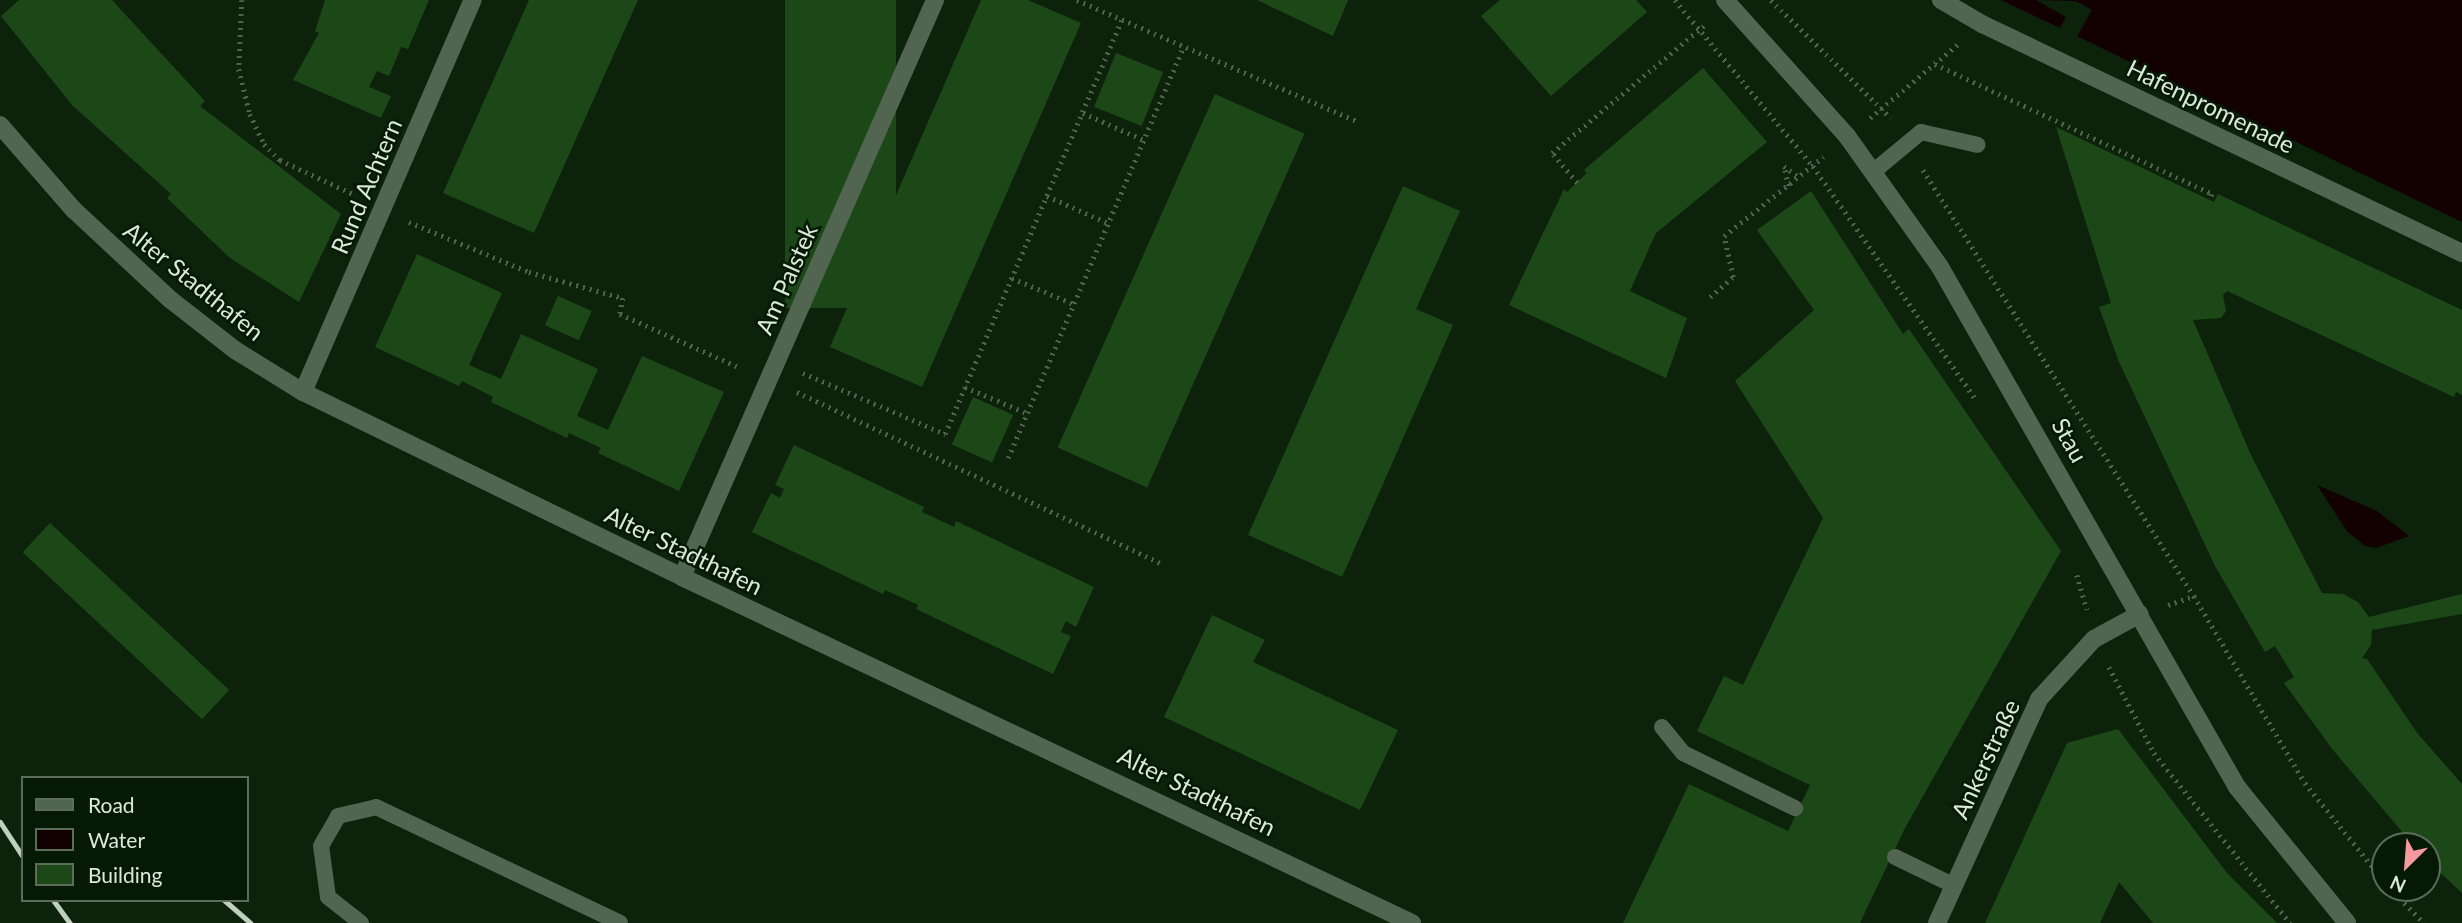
<!DOCTYPE html>
<meta charset="utf-8">
<style>
body{margin:0}
#map{position:relative;width:2462px;height:923px;overflow:hidden;background:#0d220b;font-family:Lato,sans-serif}
div>[style]{position:absolute}
.water>*{inset:0;background:#130001}
.pier>*{inset:0;background:#0d220b}
.building>*{inset:0;background:#1c4818;transform-origin:0 0}
.path>*{height:4.5px;margin-top:-2.25px;transform-origin:0;background:repeating-linear-gradient(90deg,#4f624d 0 2px,transparent 0 7px)}
.service>*{height:16px;margin:-8px;padding:0 8px;transform-origin:8px;border-radius:8px;background:#526550}
.pedestrian>*{height:18px;margin:-9px;padding:0 9px;transform-origin:9px;border-radius:9px;background:#526550}
.minor>*{height:18px;margin:-9px;padding:0 9px;transform-origin:9px;border-radius:9px;background:#526550}
.rail>*{height:5px;margin:-2.5px;padding:0 2.5px;transform-origin:2.5px;border-radius:2.5px;background:#c1cfbf}
span{translate:-50% -50%;white-space:nowrap;text-align:center;line-height:1.15;-webkit-text-stroke:5px #051904;paint-order:stroke}
.street-label{font-size:24px;color:#dbe9d9}
.legend{position:absolute;left:21px;top:776px;width:228px;height:126px;box-sizing:border-box;background:#051904;border:2px solid #5b6c59;margin:0;padding:9px 12px;list-style:none;font-size:21px;color:#dbe9d9}
.legend li{display:flex;align-items:center;gap:14px;height:35px}
.legend b{width:35px;border:2px solid #5b6c59}
.north{position:absolute;left:2371px;top:832px;width:70px;height:70px;box-sizing:border-box;background:#051904;border:2px solid #5b6c59;border-radius:50%;rotate:205deg;font-size:19px;font-weight:700;line-height:28px;text-align:center;color:#dbe9d9}
.north::after{content:'';display:block;margin:auto;width:24px;height:32px;background:#f59b9e;clip-path:polygon(50% 0,100% 100%,50% 72%,0 100%)}
</style>
<div id="map">
<div class="water">
<i style="clip-path:polygon(2001px 0,2462px 0,2462px 222px,2058px 27px)"></i>
<i style="clip-path:polygon(2317px 485px,2377px 511px,2409px 536px,2376px 548px,2365px 546px,2347px 531px)"></i>
</div>
<div class="pier">
<i style="clip-path:polygon(2036px 0,2076px 1px,2092px 10px,2075px 40px,2058px 32px,2066px 17px)"></i>
</div>
<div class="building">
<i style="clip-path:polygon(19px 0,112px 0,205px 101px,200px 106px,341px 214px,299px 302px,230px 258px,167px 198px,171px 194px,72px 105px,1px 16px)"></i>
<i style="clip-path:polygon(325px 0,429px 0,408px 49px,401px 47px,389px 76px,377px 71px,369px 87px,391px 96px,381px 118px,293px 80px,319px 33px,315px 31px)"></i>
<i style="clip-path:polygon(529px 0,638px 0,534px 233px,443px 193px)"></i>
<i style="left:785px;top:0;width:111px;height:308px"></i>
<i style="clip-path:polygon(981px 0,1028px 0,1081px 23px,922px 387px,830px 347px)"></i>
<i style="clip-path:polygon(1257px 0,1348px 0,1333px 36px)"></i>
<i style="clip-path:polygon(1500px 0,1636px 0,1647px 12px,1551px 96px,1481px 16px)"></i>
<i style="left:1116px;top:53px;width:51px;height:58px;rotate:22deg"></i>
<i style="clip-path:polygon(1703px 68px,1767px 142px,1656px 233px,1630px 291px,1687px 318px,1666px 378px,1509px 305px,1564px 189px,1567px 192px,1587px 173px,1584px 170px)"></i>
<i style="left:1215px;top:94px;width:98px;height:387px;rotate:24deg"></i>
<i style="clip-path:polygon(2056px 127px,2214px 202px,2218px 194px,2462px 310px,2462px 395px,2456px 392px,2454px 397px,2227px 291px,2223px 295px,2226px 311px,2221px 318px,2193px 320px,2251px 455px,2322px 593px,2343px 594px,2358px 602px,2369px 617px,2462px 594px,2462px 614px,2372px 630px,2371px 645px,2362px 658px,2367px 659px,2418px 734px,2462px 784px,2462px 893px,2427px 860px,2427px 846px,2414px 846px,2333px 750px,2284px 683px,2294px 677px,2275px 646px,2265px 652px,2215px 566px,2119px 362px,2099px 307px,2111px 303px)"></i>
<i style="clip-path:polygon(1403px 186px,1460px 211px,1416px 309px,1453px 325px,1342px 577px,1248px 535px)"></i>
<i style="clip-path:polygon(1811px 191px,1903px 334px,1909px 329px,2061px 551px,1904px 830px,1860px 923px,1623px 923px,1689px 784px,1788px 831px,1810px 785px,1697px 731px,1724px 676px,1743px 685px,1823px 518px,1735px 381px,1814px 310px,1757px 230px)"></i>
<i style="clip-path:polygon(417px 254px,502px 293px,469px 365px,501px 379px,521px 334px,598px 369px,577px 416px,608px 430px,642px 356px,724px 392px,679px 491px,598px 453px,601px 448px,569px 433px,567px 438px,491px 402px,493px 397px,462px 381px,459px 386px,375px 347px)"></i>
<i style="left:558px;top:296px;width:37px;height:32px;rotate:24deg"></i>
<i style="left:973px;top:397px;width:44px;height:52px;rotate:24deg"></i>
<i style="clip-path:polygon(794px 445px,924px 507px,922px 512px,954px 527px,956px 521px,1094px 587px,1076px 627px,1066px 621px,1061px 632px,1071px 636px,1053px 674px,916px 609px,918px 605px,885px 590px,883px 594px,752px 532px,771px 493px,780px 498px,784px 489px,775px 485px)"></i>
<i style="left:50px;top:523px;width:245px;height:40px;rotate:43deg"></i>
<i style="clip-path:polygon(1212px 615px,1265px 640px,1253px 662px,1398px 730px,1360px 810px,1164px 717px)"></i>
<i style="clip-path:polygon(2118px 729px,2227px 873px,2277px 923px,2153px 923px,2119px 882px,2100px 923px,1985px 923px,2067px 743px)"></i>
</div>
<div class="path">
<i style="left:242px;top:0;width:69px;rotate:92.5deg"></i>
<i style="left:239px;top:69px;width:46px;rotate:76.3deg"></i>
<i style="left:250px;top:114px;width:33px;rotate:65deg"></i>
<i style="left:264px;top:144px;width:23px;rotate:45deg"></i>
<i style="left:280px;top:160px;width:83px;rotate:25deg"></i>
<i style="left:1077px;top:0;width:304px;rotate:23.4deg"></i>
<i style="left:1675px;top:0;width:216px;rotate:50.3deg"></i>
<i style="left:1813px;top:166px;width:283px;rotate:55.1deg"></i>
<i style="left:1771px;top:0;width:168px;rotate:44.5deg"></i>
<i style="left:1935px;top:64px;width:306px;rotate:25.1deg"></i>
<i style="left:2212px;top:194px;width:6px;rotate:108deg"></i>
<i style="left:1083px;top:113px;width:67px;rotate:23.9deg"></i>
<i style="left:1870px;top:118px;width:114px;rotate:-40deg"></i>
<i style="left:1923px;top:170px;width:505px;rotate:57.54deg"></i>
<i style="left:2194px;top:596px;width:217px;rotate:59.3deg"></i>
<i style="left:2305px;top:783px;width:127px;rotate:51.1deg"></i>
<i style="left:1577px;top:183px;width:39px;rotate:-130deg"></i>
<i style="left:1552px;top:153px;width:202px;rotate:-40deg"></i>
<i style="left:1788px;top:186px;width:20px;rotate:-101deg"></i>
<i style="left:1784px;top:166px;width:20px;rotate:37deg"></i>
<i style="left:1047px;top:196px;width:67px;rotate:23.9deg"></i>
<i style="left:409px;top:222px;width:130px;rotate:22.6deg"></i>
<i style="left:529px;top:272px;width:98px;rotate:15.5deg"></i>
<i style="left:623px;top:298px;width:16px;rotate:101deg"></i>
<i style="left:620px;top:314px;width:133px;rotate:24.1deg"></i>
<i style="left:1012px;top:278px;width:67px;rotate:22.8deg"></i>
<i style="left:1710px;top:297px;width:30px;rotate:-41deg"></i>
<i style="left:1733px;top:277px;width:42px;rotate:-102.4deg"></i>
<i style="left:1724px;top:236px;width:127px;rotate:-38.6deg"></i>
<i style="left:803px;top:373px;width:155px;rotate:23.2deg"></i>
<i style="left:945px;top:434px;width:450px;rotate:-66.9deg"></i>
<i style="left:965px;top:387px;width:67px;rotate:22.8deg"></i>
<i style="left:797px;top:392px;width:401px;rotate:25.2deg"></i>
<i style="left:1008px;top:458px;width:448px;rotate:-66.9deg"></i>
<i style="left:2077px;top:575px;width:36px;rotate:74deg"></i>
<i style="left:2168px;top:605px;width:28px;rotate:-19deg"></i>
<i style="left:2109px;top:667px;width:97px;rotate:62.4deg"></i>
<i style="left:2154px;top:753px;width:218px;rotate:51.3deg"></i>
<i style="left:2390px;top:888px;width:49px;rotate:45.8deg"></i>
</div>
<div class="service">
<i style="left:1874px;top:171px;width:61px;rotate:-39.7deg"></i>
<i style="left:1921px;top:132px;width:58px;rotate:12.8deg"></i>
<i style="left:1662px;top:727px;width:33px;rotate:51deg"></i>
<i style="left:1683px;top:753px;width:125px;rotate:26.2deg"></i>
<i style="left:1895px;top:857px;width:64px;rotate:25.8deg"></i>
<i style="left:361px;top:923px;width:42px;rotate:-141.8deg"></i>
<i style="left:328px;top:897px;width:51px;rotate:-97.8deg"></i>
<i style="left:321px;top:846px;width:34px;rotate:-60deg"></i>
<i style="left:338px;top:816px;width:39px;rotate:-13deg"></i>
<i style="left:376px;top:807px;width:270px;rotate:25.4deg"></i>
</div>
<div class="pedestrian">
<i style="left:1941px;top:0;width:48px;rotate:30.3deg"></i>
<i style="left:1982px;top:24px;width:532px;rotate:25.51deg"></i>
</div>
<div class="minor">
<i style="left:1725px;top:0;width:183px;rotate:48.1deg"></i>
<i style="left:1847px;top:136px;width:161px;rotate:54.6deg"></i>
<i style="left:1940px;top:267px;width:599px;rotate:60.27deg"></i>
<i style="left:2237px;top:787px;width:175px;rotate:51deg"></i>
<i style="left:0;top:125px;width:113px;rotate:49deg"></i>
<i style="left:74px;top:210px;width:132px;rotate:42.9deg"></i>
<i style="left:171px;top:300px;width:81px;rotate:38deg"></i>
<i style="left:235px;top:350px;width:80px;rotate:31.7deg"></i>
<i style="left:303px;top:392px;width:422px;rotate:26deg"></i>
<i style="left:682px;top:577px;width:808px;rotate:25.36deg"></i>
<i style="left:303px;top:392px;width:427px;rotate:-66.6deg"></i>
<i style="left:682px;top:577px;width:630px;rotate:-66.32deg"></i>
<i style="left:1937px;top:923px;width:246px;rotate:-65.5deg"></i>
<i style="left:2039px;top:699px;width:81px;rotate:-47.5deg"></i>
<i style="left:2094px;top:639px;width:52px;rotate:-28.5deg"></i>
</div>
<div class="rail">
<i style="left:0;top:822px;width:42px;rotate:56.7deg"></i>
<i style="left:53px;top:900px;width:29px;rotate:54deg"></i>
<i style="left:224px;top:900px;width:35px;rotate:41deg"></i>
</div>
<div class="street-label">
<span style="left:2211px;top:106px;rotate:26deg">Hafenpromenade</span>
<span style="left:366px;top:186px;rotate:-67deg">Rund Achtern</span>
<span style="left:786px;top:279px;rotate:-66deg">Am Palstek</span>
<span style="left:194px;top:281px;rotate:39deg">Alter Stadthafen</span>
<span style="left:2070px;top:440px;rotate:61deg">Stau</span>
<span style="left:684px;top:550px;rotate:26deg">Alter Stadthafen</span>
<span style="left:1985px;top:759px;rotate:-65deg">Ankerstraße</span>
<span style="left:1197px;top:791px;rotate:26deg">Alter Stadthafen</span>
</div>
<ul class="legend">
<li><b style="height:9px;background:#526550"></b>Road</li>
<li><b style="height:19px;background:#130001"></b>Water</li>
<li><b style="height:19px;background:#1c4818"></b>Building</li>
</ul>
<div class="north">N</div>
</div>
